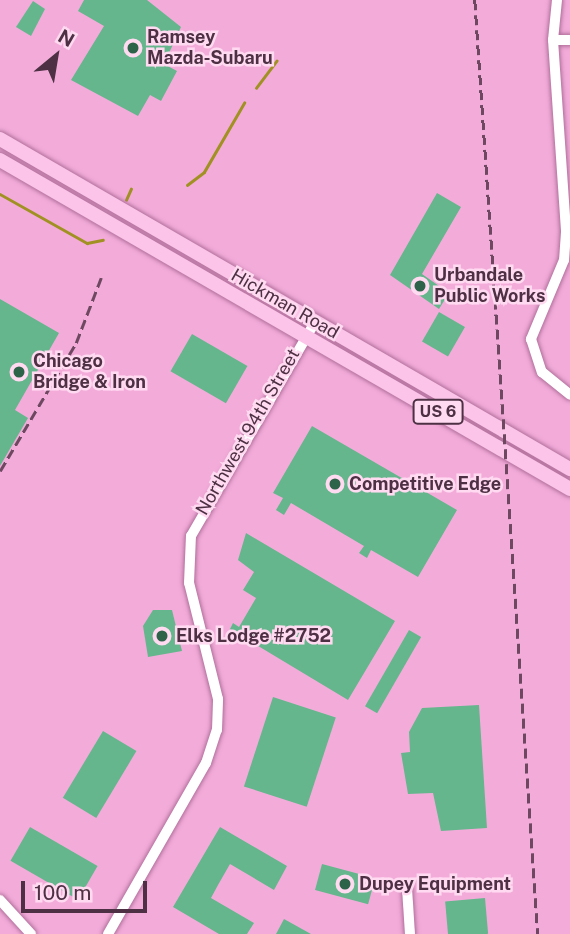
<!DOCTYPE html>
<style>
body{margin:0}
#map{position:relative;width:570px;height:934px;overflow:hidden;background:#f3acda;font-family:"Public Sans",sans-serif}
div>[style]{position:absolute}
.stream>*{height:2.5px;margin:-1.25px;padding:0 1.25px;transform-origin:1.25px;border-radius:1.25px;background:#a19123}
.building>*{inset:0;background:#65b68d;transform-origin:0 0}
.roads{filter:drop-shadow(0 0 2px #b16f9b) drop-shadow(0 0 2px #b16f9b)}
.minor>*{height:10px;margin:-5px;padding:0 5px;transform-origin:5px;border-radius:5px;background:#fff}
.major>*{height:14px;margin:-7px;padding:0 7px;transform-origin:7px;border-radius:7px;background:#fbc4e8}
.rail>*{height:2.5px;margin-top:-1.25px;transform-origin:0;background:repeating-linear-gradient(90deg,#6e4861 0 10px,transparent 0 15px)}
.dots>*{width:19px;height:19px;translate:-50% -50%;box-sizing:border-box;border:4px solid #ffdaf0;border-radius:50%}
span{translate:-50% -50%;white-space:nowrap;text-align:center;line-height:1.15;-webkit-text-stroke:5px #ffdaf0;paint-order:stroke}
.shield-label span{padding:2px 5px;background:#ffdaf0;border:2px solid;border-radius:5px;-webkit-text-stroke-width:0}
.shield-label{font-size:16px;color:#4d3043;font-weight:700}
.poi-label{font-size:18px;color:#4d3043;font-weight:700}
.left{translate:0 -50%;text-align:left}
.street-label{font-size:18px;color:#4d3043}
.north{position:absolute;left:21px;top:21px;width:70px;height:70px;-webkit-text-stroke:5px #ffdaf0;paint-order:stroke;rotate:30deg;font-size:19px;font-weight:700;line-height:28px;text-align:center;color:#4d3043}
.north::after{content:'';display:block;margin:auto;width:24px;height:32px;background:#4d3043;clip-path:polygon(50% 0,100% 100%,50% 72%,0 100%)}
.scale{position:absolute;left:21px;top:881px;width:126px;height:32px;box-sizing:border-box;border:4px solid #4d3043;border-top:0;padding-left:9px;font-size:21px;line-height:24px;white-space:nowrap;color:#4d3043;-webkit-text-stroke:5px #ffdaf0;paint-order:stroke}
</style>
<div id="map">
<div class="stream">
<i style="left:256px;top:88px;width:34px;rotate:-53deg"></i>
<i style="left:187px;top:185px;width:21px;rotate:-37deg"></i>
<i style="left:204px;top:172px;width:80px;rotate:-59.9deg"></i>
<i style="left:0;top:194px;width:100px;rotate:29.4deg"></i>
<i style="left:87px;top:243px;width:16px;rotate:-11deg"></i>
<i style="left:126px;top:200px;width:12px;rotate:-66deg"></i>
</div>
<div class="building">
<i style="clip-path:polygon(84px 0,147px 0,181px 27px,164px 64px,177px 71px,161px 101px,150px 95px,138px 116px,71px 80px,104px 26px,78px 11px)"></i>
<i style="clip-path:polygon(33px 1px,45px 9px,31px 36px,16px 27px)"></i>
<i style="clip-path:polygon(437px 193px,461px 207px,422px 274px,449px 293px,439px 309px,390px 275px)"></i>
<i style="clip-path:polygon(0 299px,59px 333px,15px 410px,28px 418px,0 466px)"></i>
<i style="left:439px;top:312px;width:30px;height:34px;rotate:30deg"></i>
<i style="left:192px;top:334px;width:64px;height:43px;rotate:30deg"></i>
<i style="clip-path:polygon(312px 426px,457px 510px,418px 577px,371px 550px,367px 558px,359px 553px,364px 546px,291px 503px,284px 515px,276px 510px,283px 498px,273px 493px)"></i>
<i style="clip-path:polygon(246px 533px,395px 621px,348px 700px,230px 629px,233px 623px,239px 627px,256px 598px,243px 590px,254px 572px,238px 560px)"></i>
<i style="clip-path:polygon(153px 610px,172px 610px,182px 651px,148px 657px,143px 626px)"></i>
<i style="left:409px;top:630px;width:14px;height:88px;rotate:30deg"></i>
<i style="left:273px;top:697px;width:66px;height:94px;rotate:18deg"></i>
<i style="clip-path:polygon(479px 705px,487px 828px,441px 831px,433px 793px,408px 794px,401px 753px,410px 752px,409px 732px,422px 708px)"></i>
<i style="left:103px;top:731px;width:39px;height:78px;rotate:31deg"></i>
<i style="left:30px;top:827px;width:78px;height:39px;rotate:30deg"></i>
<i style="clip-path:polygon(220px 827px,287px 866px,274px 890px,230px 864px,218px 885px,211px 898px,254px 923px,247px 934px,219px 934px,173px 907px)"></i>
<i style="left:322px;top:864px;width:55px;height:27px;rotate:15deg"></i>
<i style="left:485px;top:898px;width:36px;height:40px;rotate:85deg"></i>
<i style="clip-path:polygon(284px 919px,311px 934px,276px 934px)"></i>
</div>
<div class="roads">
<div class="minor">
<i style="left:557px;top:0;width:40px;rotate:95.7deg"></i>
<i style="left:553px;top:40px;width:192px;rotate:86.1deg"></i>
<i style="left:566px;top:232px;width:28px;rotate:94deg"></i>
<i style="left:564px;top:260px;width:86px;rotate:112.7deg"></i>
<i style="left:531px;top:339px;width:35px;rotate:72deg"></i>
<i style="left:542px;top:372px;width:36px;rotate:39deg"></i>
<i style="left:553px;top:40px;width:17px"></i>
<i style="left:407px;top:888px;width:46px;rotate:86.3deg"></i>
<i style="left:0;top:900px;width:46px;rotate:47.6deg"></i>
<i style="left:108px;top:934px;width:197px;rotate:-60.2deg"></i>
<i style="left:206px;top:763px;width:35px;rotate:-72deg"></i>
<i style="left:217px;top:730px;width:31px;rotate:-88deg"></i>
<i style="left:218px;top:699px;width:120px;rotate:-104deg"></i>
<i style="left:189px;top:583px;width:47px;rotate:-87.6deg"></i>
<i style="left:191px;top:536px;width:247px;rotate:-59.9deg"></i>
</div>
<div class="major">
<i style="left:0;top:139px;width:659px;rotate:30.07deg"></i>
<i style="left:0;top:160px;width:658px;rotate:29.99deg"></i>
</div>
</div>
<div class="rail">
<i style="left:475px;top:0;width:936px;rotate:86.14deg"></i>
<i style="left:0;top:471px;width:149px;rotate:-59.3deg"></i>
<i style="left:76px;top:343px;width:70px;rotate:-69deg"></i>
</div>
<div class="dots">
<i style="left:133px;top:48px;background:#2d6349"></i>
<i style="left:420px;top:286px;background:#2d6349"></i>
<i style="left:19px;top:372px;background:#2d6349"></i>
<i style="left:335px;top:484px;background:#2d6349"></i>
<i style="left:162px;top:636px;background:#2d6349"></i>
<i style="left:345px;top:884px;background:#2d6349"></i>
</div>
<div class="shield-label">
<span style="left:438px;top:412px">US 6</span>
</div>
<div class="poi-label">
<span class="left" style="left:147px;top:48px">Ramsey<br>Mazda-Subaru</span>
<span class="left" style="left:434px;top:286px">Urbandale<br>Public Works</span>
<span class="left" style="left:33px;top:372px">Chicago<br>Bridge &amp; Iron</span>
<span class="left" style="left:349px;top:484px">Competitive Edge</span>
<span class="left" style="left:176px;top:636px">Elks Lodge #2752</span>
<span class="left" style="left:359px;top:884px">Dupey Equipment</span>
</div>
<div class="street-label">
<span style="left:285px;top:304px;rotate:30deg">Hickman Road</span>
<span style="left:248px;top:432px;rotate:-60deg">Northwest 94th Street</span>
</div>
<div class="north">N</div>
<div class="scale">100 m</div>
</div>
